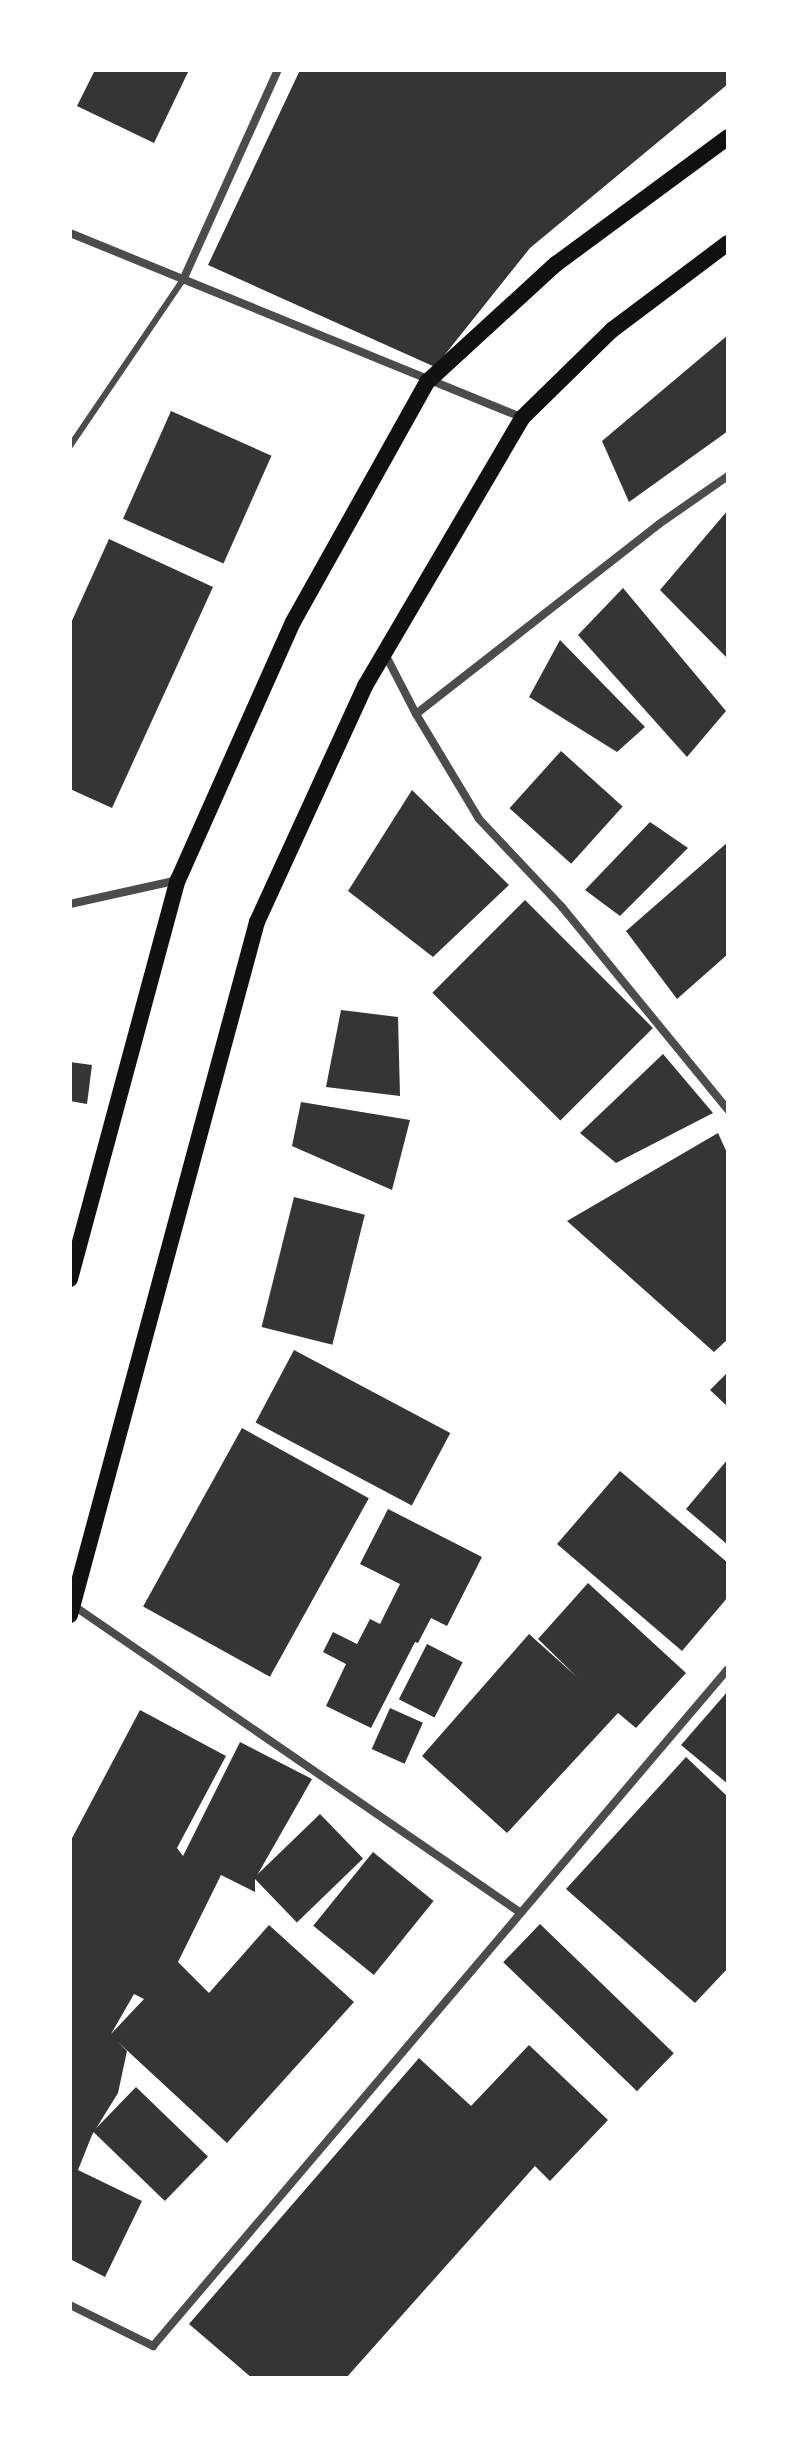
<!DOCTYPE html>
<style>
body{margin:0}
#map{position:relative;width:798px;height:2448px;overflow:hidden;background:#fff;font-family:Lato,sans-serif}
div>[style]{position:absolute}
.building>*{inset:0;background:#353535;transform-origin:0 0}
.service>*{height:6px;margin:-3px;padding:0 3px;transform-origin:3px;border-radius:3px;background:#4c4c4c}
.minor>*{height:8px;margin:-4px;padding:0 4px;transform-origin:4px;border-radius:4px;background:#4c4c4c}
.secondary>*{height:16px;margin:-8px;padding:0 8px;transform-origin:8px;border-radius:8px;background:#111}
span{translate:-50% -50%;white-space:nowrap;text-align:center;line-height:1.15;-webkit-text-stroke:7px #fff;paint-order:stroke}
.frame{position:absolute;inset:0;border:72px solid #fff;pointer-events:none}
</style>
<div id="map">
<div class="building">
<i style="clip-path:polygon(95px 70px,189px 70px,154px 143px,77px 106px)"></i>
<i style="clip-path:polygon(300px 70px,728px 70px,728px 84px,530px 248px,435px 367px,208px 265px)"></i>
<i style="clip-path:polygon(728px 335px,728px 431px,629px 502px,602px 441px)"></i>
<i style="left:171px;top:411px;width:110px;height:118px;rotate:24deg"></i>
<i style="clip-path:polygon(728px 510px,728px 659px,660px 590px)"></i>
<i style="clip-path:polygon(109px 539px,213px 587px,112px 808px,70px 789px,70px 625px)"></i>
<i style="clip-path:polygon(623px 588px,726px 711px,687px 757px,578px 635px)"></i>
<i style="clip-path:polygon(560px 640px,645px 727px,617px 752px,529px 697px)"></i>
<i style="left:561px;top:751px;width:83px;height:77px;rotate:42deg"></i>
<i style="clip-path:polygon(412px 790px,509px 885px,433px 957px,348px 891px)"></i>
<i style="clip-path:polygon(650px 822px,688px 848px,620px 916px,585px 890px)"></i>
<i style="clip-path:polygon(728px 842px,728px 954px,677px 999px,626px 931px)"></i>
<i style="left:525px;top:900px;width:181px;height:131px;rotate:45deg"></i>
<i style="clip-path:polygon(341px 1010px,398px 1017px,400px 1096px,326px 1087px)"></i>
<i style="clip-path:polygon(663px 1054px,713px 1113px,616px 1163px,580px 1133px)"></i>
<i style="clip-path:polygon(70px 1062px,92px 1065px,87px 1104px,70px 1101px)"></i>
<i style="clip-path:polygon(301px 1102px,410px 1120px,392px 1190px,292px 1146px)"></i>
<i style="clip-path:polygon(718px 1133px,728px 1155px,728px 1339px,714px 1352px,567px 1221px)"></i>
<i style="left:294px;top:1197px;width:73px;height:134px;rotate:14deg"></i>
<i style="left:294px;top:1350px;width:177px;height:82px;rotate:28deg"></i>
<i style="clip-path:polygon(728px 1372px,728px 1407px,710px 1390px)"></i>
<i style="left:242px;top:1428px;width:145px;height:204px;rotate:29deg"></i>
<i style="clip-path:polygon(728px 1459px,728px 1545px,686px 1509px)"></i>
<i style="clip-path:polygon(620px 1471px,728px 1563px,728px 1597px,682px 1651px,557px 1544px)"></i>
<i style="clip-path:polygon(388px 1509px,482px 1557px,447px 1626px,431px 1618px,418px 1643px,415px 1642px,371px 1728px,326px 1706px,346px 1664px,323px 1652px,333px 1632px,357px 1644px,370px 1619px,380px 1624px,400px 1584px,360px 1564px)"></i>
<i style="clip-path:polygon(588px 1583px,686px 1673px,636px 1728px,618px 1713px,507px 1833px,422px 1756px,529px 1634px,577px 1677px,538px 1639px)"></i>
<i style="left:427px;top:1644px;width:40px;height:62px;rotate:27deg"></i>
<i style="clip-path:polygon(728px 1691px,728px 1784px,681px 1745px)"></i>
<i style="left:390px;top:1708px;width:36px;height:45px;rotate:24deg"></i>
<i style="clip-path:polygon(evenodd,140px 1710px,226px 1756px,177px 1848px,183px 1856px,240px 1742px,312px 1779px,255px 1879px,255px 1892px,221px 1875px,178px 1962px,209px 1993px,269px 1925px,354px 2002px,227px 2143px,118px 2042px,127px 2051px,118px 2093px,92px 2135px,78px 2170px,142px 2201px,105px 2277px,70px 2259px,70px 1842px,140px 1710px,134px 1994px,144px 1999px,111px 2034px,134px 1994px)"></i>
<i style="clip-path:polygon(686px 1757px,728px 1797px,728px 1968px,695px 2003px,566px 1889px)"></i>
<i style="left:320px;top:1814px;width:62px;height:92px;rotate:46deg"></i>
<i style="left:373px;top:1852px;width:78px;height:95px;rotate:39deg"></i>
<i style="left:540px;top:1924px;width:186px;height:53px;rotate:44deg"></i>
<i style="clip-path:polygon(529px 2045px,608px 2120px,550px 2181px,535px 2166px,346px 2378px,252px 2378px,189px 2324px,419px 2058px,471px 2106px)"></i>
<i style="left:136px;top:2087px;width:100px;height:62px;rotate:44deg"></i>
</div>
<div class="service">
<i style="left:70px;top:446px;width:201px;rotate:-55.8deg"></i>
</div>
<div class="minor">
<i style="left:70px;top:233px;width:487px;rotate:22.2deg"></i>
<i style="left:183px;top:280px;width:230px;rotate:-65.7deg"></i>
<i style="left:384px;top:652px;width:70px;rotate:62.7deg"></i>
<i style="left:416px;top:714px;width:122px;rotate:59deg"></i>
<i style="left:479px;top:819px;width:121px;rotate:46.7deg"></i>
<i style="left:562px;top:907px;width:262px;rotate:50.7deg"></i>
<i style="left:416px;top:714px;width:308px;rotate:-38deg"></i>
<i style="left:659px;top:524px;width:84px;rotate:-34.8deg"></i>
<i style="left:70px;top:904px;width:111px;rotate:-12.5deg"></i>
<i style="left:74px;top:1606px;width:542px;rotate:34.48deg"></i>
<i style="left:70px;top:2305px;width:93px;rotate:26.3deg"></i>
<i style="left:153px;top:2346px;width:888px;rotate:-49.66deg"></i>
</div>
<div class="secondary">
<i style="left:70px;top:1279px;width:413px;rotate:-74.9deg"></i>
<i style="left:178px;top:880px;width:282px;rotate:-66deg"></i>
<i style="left:293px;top:622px;width:275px;rotate:-60.8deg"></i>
<i style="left:427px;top:382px;width:175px;rotate:-42.5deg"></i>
<i style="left:556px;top:264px;width:214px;rotate:-36.4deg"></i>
<i style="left:70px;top:1615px;width:718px;rotate:-74.9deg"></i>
<i style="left:257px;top:922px;width:260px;rotate:-65.4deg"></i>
<i style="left:365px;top:686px;width:311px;rotate:-59.6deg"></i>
<i style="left:522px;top:418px;width:126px;rotate:-44.4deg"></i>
<i style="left:612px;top:330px;width:145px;rotate:-36.9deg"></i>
</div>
<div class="frame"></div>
</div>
